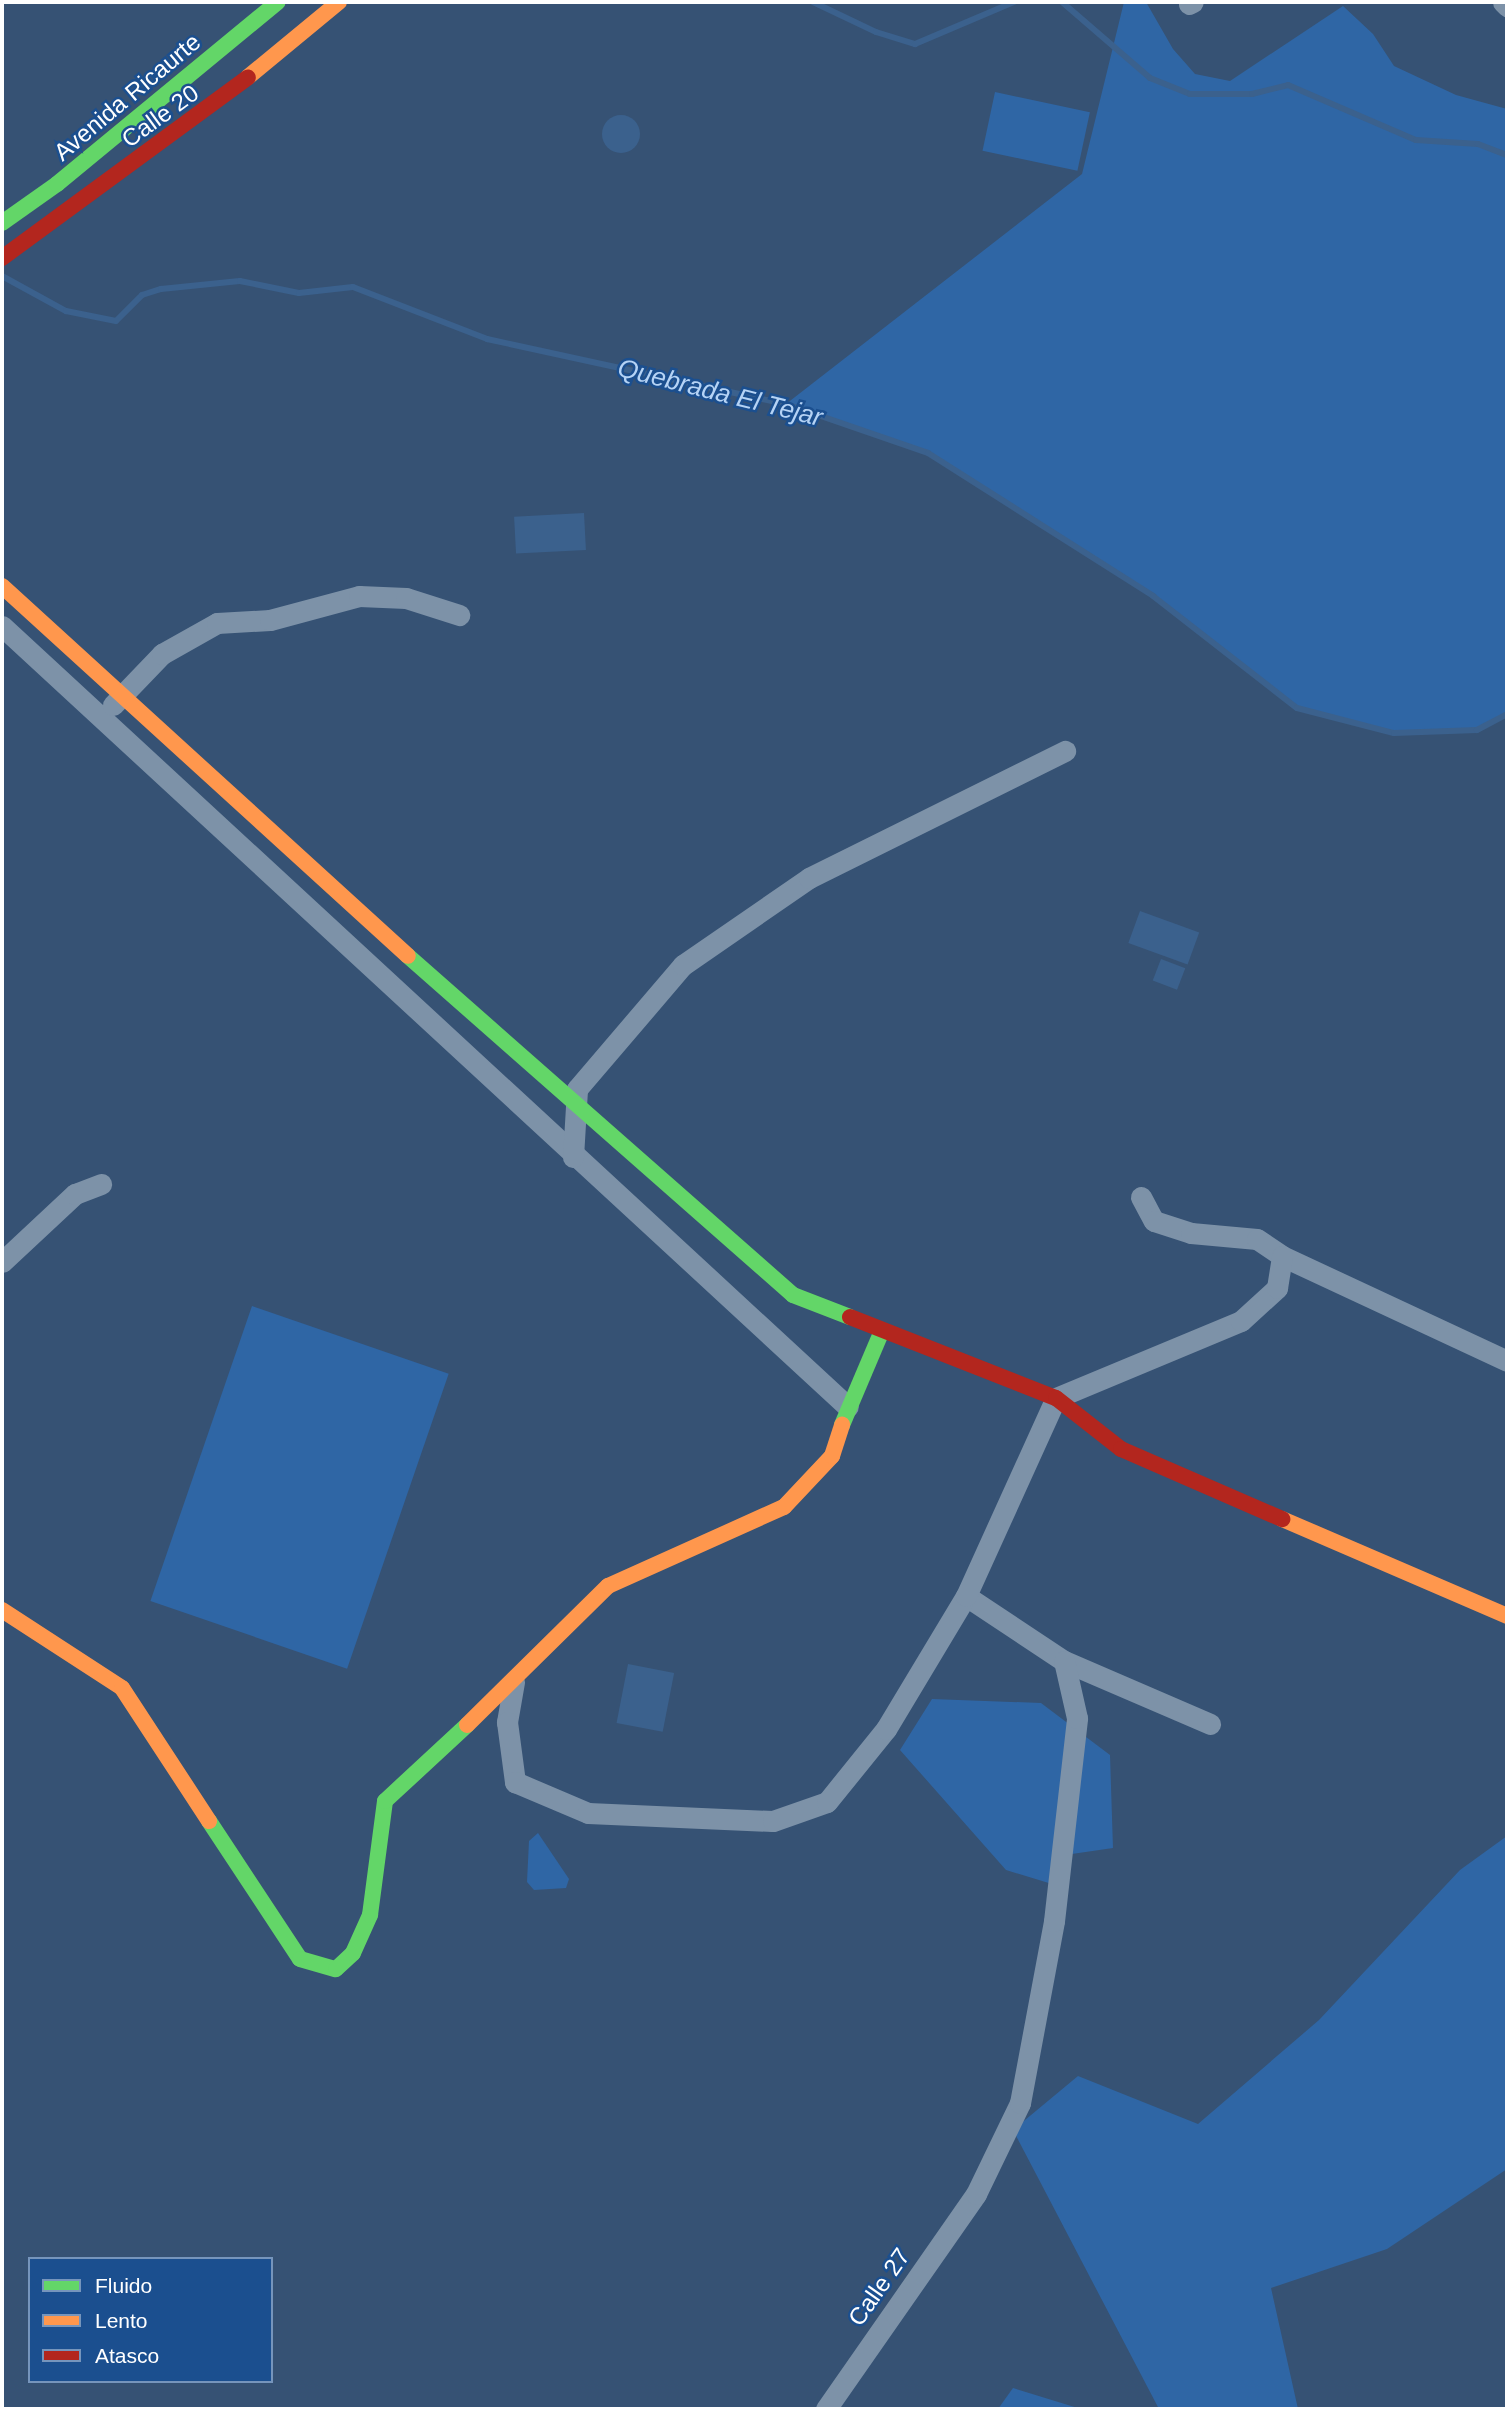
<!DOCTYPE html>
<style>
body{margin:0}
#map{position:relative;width:1509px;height:2411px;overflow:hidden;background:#365274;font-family:Arial,sans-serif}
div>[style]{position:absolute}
.green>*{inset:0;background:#2f66a5;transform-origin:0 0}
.water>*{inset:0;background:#3b618d;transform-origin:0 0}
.round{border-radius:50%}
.stream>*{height:6px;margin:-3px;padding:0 3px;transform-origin:3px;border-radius:3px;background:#3b618d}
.street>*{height:21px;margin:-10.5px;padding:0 10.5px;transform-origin:10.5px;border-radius:10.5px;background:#7d92a8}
.fast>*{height:16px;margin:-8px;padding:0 8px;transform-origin:8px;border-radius:8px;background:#63d668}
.slow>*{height:16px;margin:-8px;padding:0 8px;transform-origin:8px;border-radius:8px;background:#ff974d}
.jam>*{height:16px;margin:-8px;padding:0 8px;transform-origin:8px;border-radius:8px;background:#b3261e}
span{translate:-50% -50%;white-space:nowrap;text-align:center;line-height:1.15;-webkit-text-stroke:5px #1b4f8f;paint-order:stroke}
.street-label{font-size:24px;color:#fff}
.water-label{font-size:26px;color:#b5d3f5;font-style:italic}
.frame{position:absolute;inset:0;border:4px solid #fff;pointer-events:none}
.legend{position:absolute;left:28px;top:2257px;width:245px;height:126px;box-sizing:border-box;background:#1b4f8f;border:2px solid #7695bc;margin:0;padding:9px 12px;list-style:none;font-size:21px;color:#fff}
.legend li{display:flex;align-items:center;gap:14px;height:35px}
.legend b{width:35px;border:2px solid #7695bc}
</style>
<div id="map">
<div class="green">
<i style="clip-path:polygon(1124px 2px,1146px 2px,1173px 49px,1195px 74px,1230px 81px,1343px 6px,1373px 34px,1394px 66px,1456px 95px,1507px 109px,1507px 714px,1477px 730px,1394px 733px,1297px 708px,1153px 596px,928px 453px,786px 404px,1082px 174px)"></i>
<i style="left:995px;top:92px;width:97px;height:60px;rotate:12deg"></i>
<i style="left:252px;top:1306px;width:208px;height:312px;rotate:19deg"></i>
<i style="clip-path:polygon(932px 1699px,1041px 1703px,1110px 1755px,1113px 1848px,1058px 1856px,1052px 1884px,1006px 1870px,900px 1750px)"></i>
<i style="clip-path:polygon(538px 1833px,569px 1879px,566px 1888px,534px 1890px,527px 1882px,529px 1841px)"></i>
<i style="clip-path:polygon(1507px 1836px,1507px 2169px,1387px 2249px,1271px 2288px,1298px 2409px,1159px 2409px,1013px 2130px,1078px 2076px,1198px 2124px,1319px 2020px,1460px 1870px)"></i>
<i style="clip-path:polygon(1013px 2388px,1081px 2409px,998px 2409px)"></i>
</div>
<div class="water">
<i class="round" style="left:602px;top:115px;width:38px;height:38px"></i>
<i style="left:584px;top:513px;width:37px;height:70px;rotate:87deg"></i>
<i style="left:1140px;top:911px;width:63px;height:34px;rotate:20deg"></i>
<i style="left:1161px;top:959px;width:26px;height:23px;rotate:21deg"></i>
<i style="left:628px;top:1664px;width:47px;height:60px;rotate:11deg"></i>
</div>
<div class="stream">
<i style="left:813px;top:2px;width:70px;rotate:25.5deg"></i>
<i style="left:876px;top:32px;width:41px;rotate:17.1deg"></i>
<i style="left:915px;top:44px;width:108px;rotate:-23deg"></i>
<i style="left:1062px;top:2px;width:116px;rotate:40.8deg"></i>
<i style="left:1150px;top:78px;width:43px;rotate:21.8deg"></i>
<i style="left:1190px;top:94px;width:62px"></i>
<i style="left:1252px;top:94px;width:37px;rotate:-14deg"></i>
<i style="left:1288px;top:85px;width:139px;rotate:23.3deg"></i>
<i style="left:1416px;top:140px;width:62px;rotate:3.7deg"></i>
<i style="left:1478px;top:144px;width:31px;rotate:21deg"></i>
<i style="left:2px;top:276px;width:73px;rotate:28.7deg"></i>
<i style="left:66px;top:311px;width:51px;rotate:11.3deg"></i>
<i style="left:116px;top:321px;width:37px;rotate:-45deg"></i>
<i style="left:142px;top:295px;width:20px;rotate:-18deg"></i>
<i style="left:161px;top:289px;width:79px;rotate:-5.8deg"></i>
<i style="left:240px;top:281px;width:60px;rotate:11.5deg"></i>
<i style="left:299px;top:293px;width:54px;rotate:-6.3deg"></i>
<i style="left:353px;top:287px;width:144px;rotate:21.2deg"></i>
<i style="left:487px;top:339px;width:306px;rotate:12.3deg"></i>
<i style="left:786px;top:404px;width:150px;rotate:19deg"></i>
<i style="left:928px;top:453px;width:267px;rotate:32.4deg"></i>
<i style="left:1153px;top:596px;width:182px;rotate:37.9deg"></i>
<i style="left:1297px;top:708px;width:100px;rotate:14.5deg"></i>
<i style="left:1394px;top:733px;width:83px;rotate:-2.1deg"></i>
<i style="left:1477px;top:730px;width:34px;rotate:-28deg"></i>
</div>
<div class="street">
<i style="left:1503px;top:2px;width:6px;rotate:45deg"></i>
<i style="left:1189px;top:4px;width:4px;rotate:-27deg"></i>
<i style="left:2px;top:626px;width:1151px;rotate:42.71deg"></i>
<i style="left:113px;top:705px;width:71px;rotate:-46.1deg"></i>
<i style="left:162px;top:654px;width:63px;rotate:-29.4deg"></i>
<i style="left:217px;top:623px;width:53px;rotate:-3.2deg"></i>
<i style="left:270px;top:620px;width:92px;rotate:-15.1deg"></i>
<i style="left:359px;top:596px;width:47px;rotate:2.4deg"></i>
<i style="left:406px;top:598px;width:56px;rotate:17.8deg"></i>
<i style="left:573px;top:1157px;width:68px;rotate:-86.6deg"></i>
<i style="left:577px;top:1089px;width:163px;rotate:-49.5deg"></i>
<i style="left:683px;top:965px;width:153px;rotate:-34.6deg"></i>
<i style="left:809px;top:878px;width:286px;rotate:-26.4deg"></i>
<i style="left:1141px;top:1197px;width:27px;rotate:62deg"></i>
<i style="left:1154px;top:1221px;width:39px;rotate:18deg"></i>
<i style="left:1191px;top:1233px;width:66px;rotate:5.2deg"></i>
<i style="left:1257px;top:1239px;width:30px;rotate:34deg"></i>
<i style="left:1282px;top:1256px;width:248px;rotate:25deg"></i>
<i style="left:2px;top:1262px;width:100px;rotate:-43deg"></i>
<i style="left:75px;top:1194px;width:28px;rotate:-21deg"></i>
<i style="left:966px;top:1596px;width:118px;rotate:33.6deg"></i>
<i style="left:1064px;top:1661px;width:159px;rotate:23.3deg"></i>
<i style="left:514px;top:1682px;width:41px;rotate:99.9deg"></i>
<i style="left:507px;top:1722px;width:61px;rotate:82.4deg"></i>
<i style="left:515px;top:1782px;width:79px;rotate:23deg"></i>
<i style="left:588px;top:1813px;width:185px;rotate:2.5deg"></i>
<i style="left:773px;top:1821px;width:57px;rotate:-19.4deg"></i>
<i style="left:827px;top:1802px;width:94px;rotate:-51.1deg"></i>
<i style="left:886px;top:1729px;width:155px;rotate:-59deg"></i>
<i style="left:966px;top:1596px;width:217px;rotate:-65.6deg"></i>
<i style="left:1056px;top:1398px;width:200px;rotate:-22.6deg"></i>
<i style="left:1241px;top:1321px;width:49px;rotate:-42.5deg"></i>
<i style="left:1277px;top:1288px;width:32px;rotate:-81deg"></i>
<i style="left:826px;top:2409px;width:262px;rotate:-55.1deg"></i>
<i style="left:976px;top:2194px;width:101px;rotate:-64.2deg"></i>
<i style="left:1020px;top:2103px;width:185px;rotate:-79.4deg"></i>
<i style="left:1054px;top:1921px;width:204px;rotate:-83.5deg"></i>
<i style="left:1077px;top:1718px;width:58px;rotate:-102.8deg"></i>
</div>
<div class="fast">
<i style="left:2px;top:223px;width:67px;rotate:-35.3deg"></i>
<i style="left:57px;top:184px;width:286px;rotate:-39.5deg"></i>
<i style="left:408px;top:956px;width:513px;rotate:41.36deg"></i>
<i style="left:793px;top:1295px;width:61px;rotate:21.1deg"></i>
<i style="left:842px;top:1425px;width:100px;rotate:-67deg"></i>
<i style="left:209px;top:1821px;width:165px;rotate:56.6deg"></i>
<i style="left:300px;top:1959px;width:37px;rotate:16deg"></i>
<i style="left:336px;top:1969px;width:23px;rotate:-43deg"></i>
<i style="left:353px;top:1953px;width:42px;rotate:-65.9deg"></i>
<i style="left:370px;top:1915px;width:115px;rotate:-82.5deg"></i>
<i style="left:385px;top:1801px;width:112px;rotate:-42.8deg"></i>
</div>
<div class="slow">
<i style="left:248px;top:77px;width:118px;rotate:-39.5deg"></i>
<i style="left:2px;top:586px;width:549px;rotate:42.34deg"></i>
<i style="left:1282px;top:1519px;width:245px;rotate:23.3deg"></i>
<i style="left:2px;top:1610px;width:143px;rotate:33deg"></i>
<i style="left:122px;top:1688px;width:159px;rotate:56.8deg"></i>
<i style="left:467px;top:1725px;width:198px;rotate:-44.6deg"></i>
<i style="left:608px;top:1586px;width:193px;rotate:-24.2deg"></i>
<i style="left:784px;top:1507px;width:70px;rotate:-46.7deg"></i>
<i style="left:832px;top:1456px;width:33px;rotate:-72deg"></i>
</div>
<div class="jam">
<i style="left:2px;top:258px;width:305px;rotate:-36.3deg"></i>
<i style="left:850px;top:1317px;width:221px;rotate:21.5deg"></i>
<i style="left:1056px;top:1398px;width:83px;rotate:38.1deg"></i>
<i style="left:1121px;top:1449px;width:176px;rotate:23.5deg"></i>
</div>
<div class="street-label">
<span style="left:127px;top:97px;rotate:-40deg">Avenida Ricaurte</span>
<span style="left:160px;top:116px;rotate:-36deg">Calle 20</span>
<span style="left:879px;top:2287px;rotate:-55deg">Calle 27</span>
</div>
<div class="water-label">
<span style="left:720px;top:393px;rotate:14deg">Quebrada El Tejar</span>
</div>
<div class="frame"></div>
<ul class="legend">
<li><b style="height:9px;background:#63d668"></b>Fluido</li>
<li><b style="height:9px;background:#ff974d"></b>Lento</li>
<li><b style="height:9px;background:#b3261e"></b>Atasco</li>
</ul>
</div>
